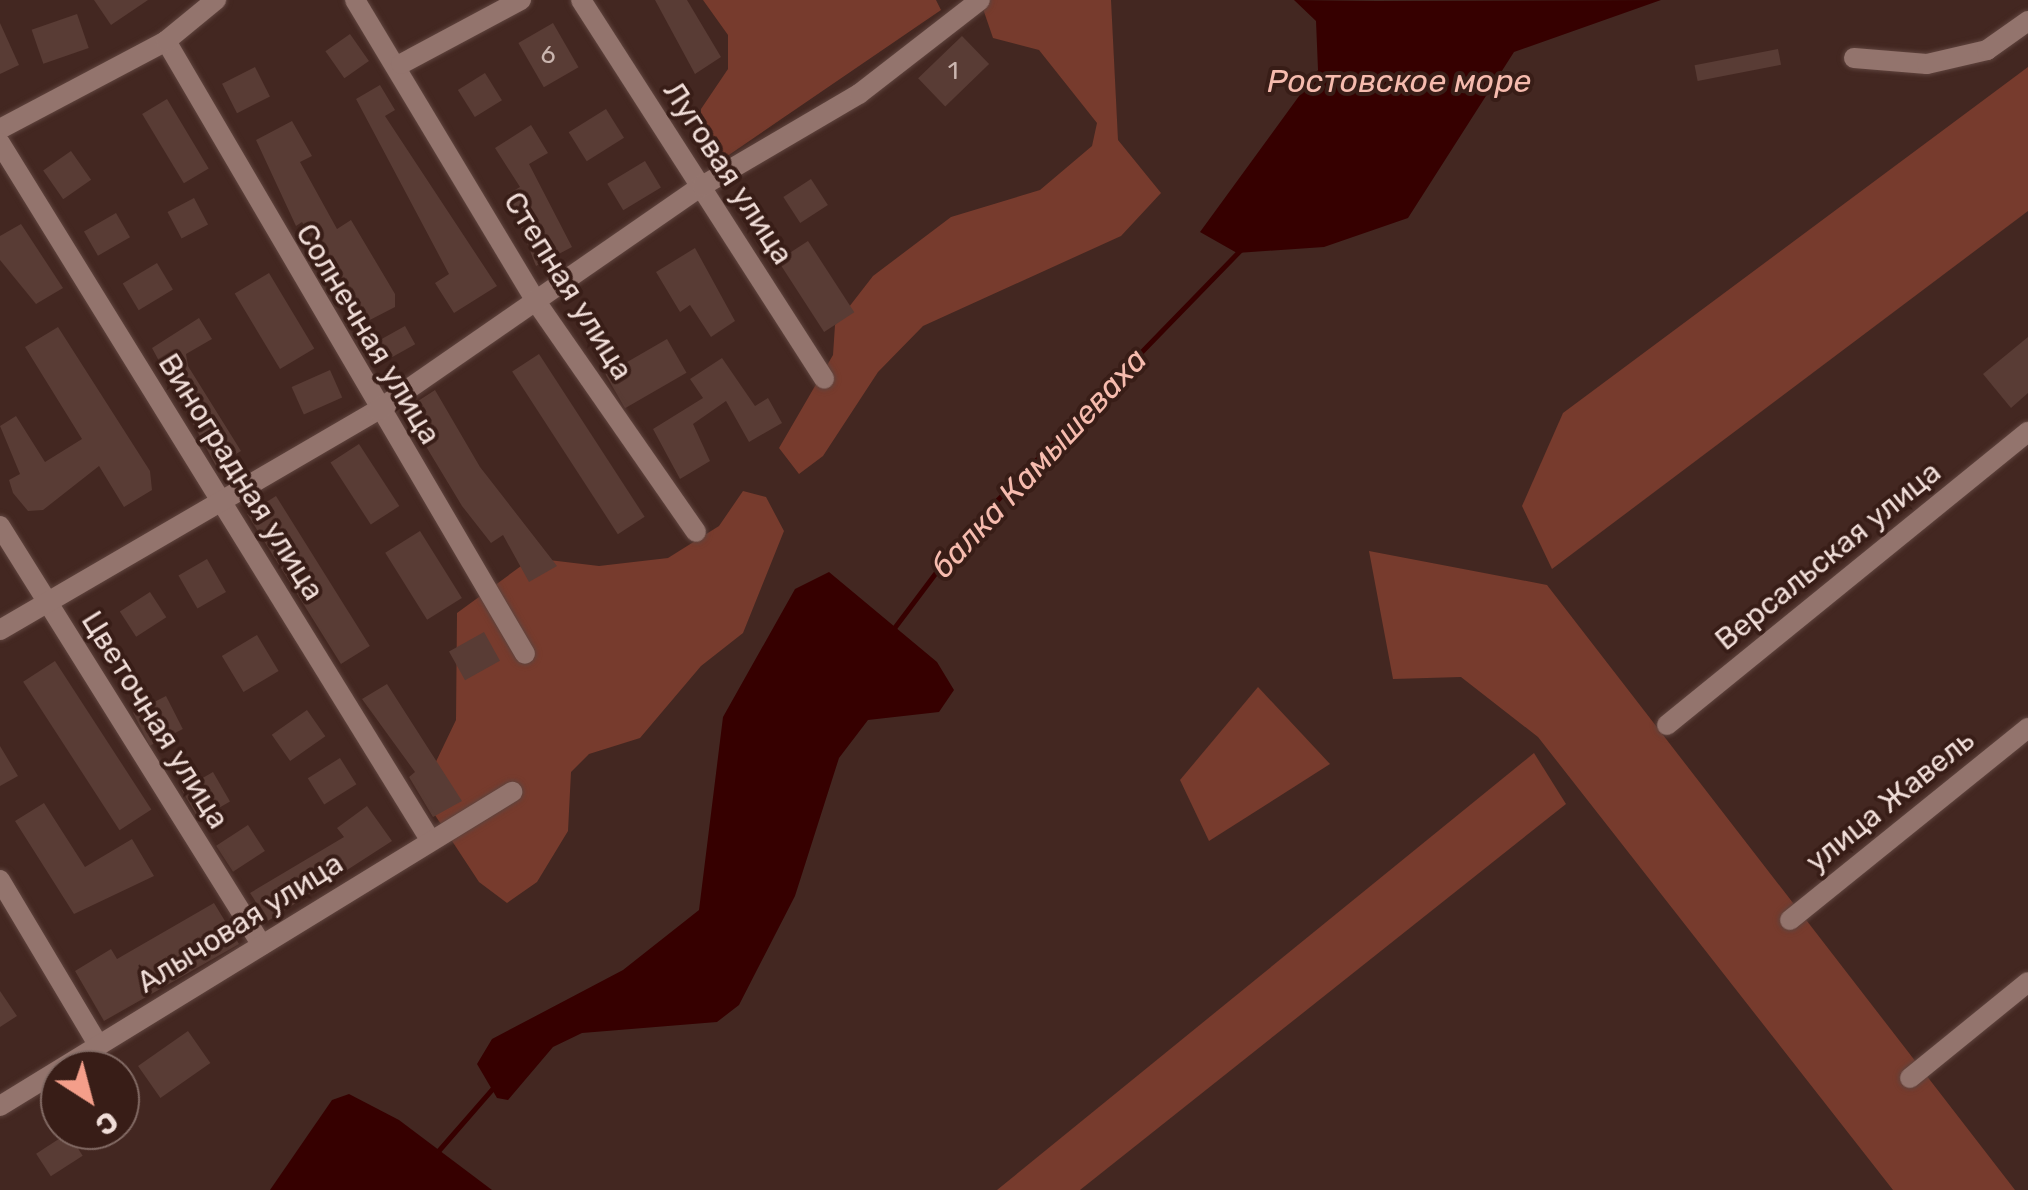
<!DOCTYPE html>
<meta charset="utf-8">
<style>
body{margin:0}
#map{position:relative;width:2028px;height:1190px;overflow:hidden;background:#432721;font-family:Rubik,sans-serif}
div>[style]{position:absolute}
.green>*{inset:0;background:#773b2d}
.water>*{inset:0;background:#360000}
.stream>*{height:5px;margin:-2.5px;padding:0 2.5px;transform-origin:2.5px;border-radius:2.5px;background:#360000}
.building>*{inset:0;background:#593c35;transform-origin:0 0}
.roads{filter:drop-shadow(0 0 2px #5f443e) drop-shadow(0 0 2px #5f443e)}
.minor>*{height:20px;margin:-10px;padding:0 10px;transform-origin:10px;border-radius:10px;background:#93746d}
span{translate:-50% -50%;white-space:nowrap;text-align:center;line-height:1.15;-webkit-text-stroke:8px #381d17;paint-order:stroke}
.number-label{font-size:25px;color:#cab5af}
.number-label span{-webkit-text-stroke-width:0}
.street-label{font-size:30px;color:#f0ddd8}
.water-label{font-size:32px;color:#f6bbae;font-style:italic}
.north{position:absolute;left:40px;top:1050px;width:100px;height:100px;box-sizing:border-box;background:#381d17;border:2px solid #826a64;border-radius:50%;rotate:144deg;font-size:28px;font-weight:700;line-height:40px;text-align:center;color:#f0ddd8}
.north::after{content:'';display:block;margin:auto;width:35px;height:45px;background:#f49e8a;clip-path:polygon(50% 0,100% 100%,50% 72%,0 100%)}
</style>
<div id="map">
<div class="green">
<i style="clip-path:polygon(703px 0,936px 0,941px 10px,723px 159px,701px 145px,701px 109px,728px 69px,728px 35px)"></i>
<i style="clip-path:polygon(980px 0,1111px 0,1118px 140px,1161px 193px,1121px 236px,923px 326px,878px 372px,823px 456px,799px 474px,779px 448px,833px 355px,835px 325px,873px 276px,951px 217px,1040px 190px,1092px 146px,1097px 123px,1039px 50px,993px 38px)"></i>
<i style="clip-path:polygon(2028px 67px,2028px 211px,1552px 569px,1522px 506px,1563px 413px)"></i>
<i style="clip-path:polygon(743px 491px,766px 497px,784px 531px,743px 633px,701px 666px,640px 738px,589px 754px,571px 772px,568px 831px,537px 882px,507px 903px,479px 882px,429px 806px,431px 772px,456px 720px,457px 613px,532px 558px,599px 566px,668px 558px,719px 526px)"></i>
<i style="clip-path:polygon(1369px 551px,1547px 585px,2015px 1190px,1893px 1190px,1538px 737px,1461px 677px,1393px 679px)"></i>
<i style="clip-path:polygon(1258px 687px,1330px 764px,1209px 841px,1180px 780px)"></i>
<i style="clip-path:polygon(1534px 753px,1566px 804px,1080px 1190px,997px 1190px)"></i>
</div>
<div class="water">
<i style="clip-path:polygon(1294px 0,1376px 1px,1661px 0,1514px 52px,1408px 218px,1324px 247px,1237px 253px,1200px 232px,1318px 70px,1316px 21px)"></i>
<i style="clip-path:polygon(829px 572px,937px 662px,954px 690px,939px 712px,868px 720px,839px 758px,795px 896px,739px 1005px,717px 1022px,582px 1033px,553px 1047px,508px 1100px,497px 1098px,477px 1064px,492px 1039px,623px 970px,699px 910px,723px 717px,795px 589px)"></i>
<i style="clip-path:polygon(349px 1094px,399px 1120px,492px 1190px,270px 1190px,332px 1100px)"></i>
</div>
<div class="stream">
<i style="left:891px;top:632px;width:125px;rotate:-53.1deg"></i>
<i style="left:966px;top:532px;width:393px;rotate:-45.8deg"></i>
<i style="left:438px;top:1151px;width:84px;rotate:-48.9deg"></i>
</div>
<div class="building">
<i style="clip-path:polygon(94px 0,148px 0,111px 25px)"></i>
<i style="clip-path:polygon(655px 0,687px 0,721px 57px,695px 74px)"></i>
<i style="left:77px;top:14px;width:36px;height:48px;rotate:71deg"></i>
<i style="clip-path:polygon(0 23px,19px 65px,0 74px)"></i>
<i style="left:553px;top:23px;width:51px;height:40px;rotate:60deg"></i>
<i style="left:350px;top:34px;width:33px;height:30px;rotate:55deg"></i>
<i style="left:962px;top:36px;width:39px;height:61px;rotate:46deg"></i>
<i style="left:1778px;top:49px;width:16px;height:85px;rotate:79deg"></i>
<i style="left:255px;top:67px;width:33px;height:37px;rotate:63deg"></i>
<i style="left:485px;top:73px;width:32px;height:32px;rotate:58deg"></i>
<i style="clip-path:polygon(380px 85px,395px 110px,385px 116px,497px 286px,454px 313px,435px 283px,449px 274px,356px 99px)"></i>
<i style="left:167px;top:99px;width:81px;height:29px;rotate:59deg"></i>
<i style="left:606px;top:109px;width:34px;height:44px;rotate:58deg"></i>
<i style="clip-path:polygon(292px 121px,312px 156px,300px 162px,337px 229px,351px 220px,395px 294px,395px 307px,364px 323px,335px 265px,329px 268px,302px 222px,296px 226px,256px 140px)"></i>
<i style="clip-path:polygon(531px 125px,548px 153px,529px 164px,572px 247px,536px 266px,508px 194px,520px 187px,495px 148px)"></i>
<i style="left:71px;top:151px;width:35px;height:34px;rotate:55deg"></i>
<i style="left:645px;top:161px;width:31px;height:44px;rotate:59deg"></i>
<i style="left:811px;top:179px;width:31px;height:33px;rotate:57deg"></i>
<i style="left:194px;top:198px;width:30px;height:30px;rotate:62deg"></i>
<i style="left:116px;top:213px;width:28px;height:37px;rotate:60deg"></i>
<i style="clip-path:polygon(21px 224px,63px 288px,36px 304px,0 260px,0 236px)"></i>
<i style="left:808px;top:241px;width:85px;height:36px;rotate:57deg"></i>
<i style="clip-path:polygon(695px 248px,735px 321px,711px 337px,690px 305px,680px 312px,656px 272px)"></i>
<i style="left:157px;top:263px;width:31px;height:40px;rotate:59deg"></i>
<i style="left:269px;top:273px;width:88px;height:40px;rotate:59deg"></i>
<i style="clip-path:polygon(199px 318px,212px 339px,186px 354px,188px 366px,241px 451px,216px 466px,152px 348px)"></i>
<i style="left:405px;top:326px;width:21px;height:39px;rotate:61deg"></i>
<i style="clip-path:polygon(58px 327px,150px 471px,152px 490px,124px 507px,99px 466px,43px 510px,28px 511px,13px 493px,9px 480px,20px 474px,0 426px,16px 416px,45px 462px,82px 439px,25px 347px)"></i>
<i style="clip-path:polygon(2028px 337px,2028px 393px,2011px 408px,1983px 374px)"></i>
<i style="left:667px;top:339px;width:39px;height:71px;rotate:60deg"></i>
<i style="left:539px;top:354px;width:194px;height:32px;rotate:57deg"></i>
<i style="clip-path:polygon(722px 358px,755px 406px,768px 398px,782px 423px,749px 442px,726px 401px,693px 424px,710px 461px,680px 479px,653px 429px,703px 398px,690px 379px)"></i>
<i style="left:330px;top:370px;width:30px;height:42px;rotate:66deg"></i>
<i style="clip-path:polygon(435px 390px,480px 467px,557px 566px,529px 582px,503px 535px,491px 543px,462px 506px,404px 410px)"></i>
<i style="left:359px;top:444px;width:74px;height:34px;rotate:57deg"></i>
<i style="left:276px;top:496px;width:177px;height:34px;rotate:58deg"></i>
<i style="left:420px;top:531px;width:79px;height:41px;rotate:58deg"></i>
<i style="left:207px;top:559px;width:38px;height:33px;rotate:60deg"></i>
<i style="left:150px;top:592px;width:30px;height:36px;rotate:57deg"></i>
<i style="left:484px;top:632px;width:33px;height:40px;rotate:61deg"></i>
<i style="left:257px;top:635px;width:42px;height:41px;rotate:59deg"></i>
<i style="left:55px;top:661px;width:177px;height:38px;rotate:57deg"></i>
<i style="clip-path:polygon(387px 684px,462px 801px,433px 817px,409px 777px,415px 772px,362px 699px)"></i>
<i style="left:166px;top:696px;width:37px;height:37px;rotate:63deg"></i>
<i style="left:307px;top:710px;width:32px;height:43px;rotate:55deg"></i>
<i style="clip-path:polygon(0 746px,18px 776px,0 786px)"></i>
<i style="left:340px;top:758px;width:31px;height:38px;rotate:58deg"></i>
<i style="left:213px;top:772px;width:34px;height:36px;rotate:60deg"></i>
<i style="clip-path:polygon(44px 803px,85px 867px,132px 839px,154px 876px,74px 914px,15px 821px)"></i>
<i style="clip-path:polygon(367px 806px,392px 841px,268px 921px,250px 893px,344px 837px,337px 828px)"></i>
<i style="left:248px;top:825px;width:31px;height:38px;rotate:57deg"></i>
<i style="clip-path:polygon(214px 903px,239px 944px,104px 1021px,75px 971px,111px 949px,117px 959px)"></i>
<i style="clip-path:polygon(0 991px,17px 1016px,0 1027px)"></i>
<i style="left:188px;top:1031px;width:39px;height:61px;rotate:55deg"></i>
<i style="left:68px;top:1133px;width:27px;height:38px;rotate:57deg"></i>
</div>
<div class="roads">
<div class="minor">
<i style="left:355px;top:0;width:357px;rotate:59deg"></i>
<i style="left:539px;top:306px;width:275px;rotate:55.2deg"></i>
<i style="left:581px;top:0;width:450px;rotate:57.3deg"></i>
<i style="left:166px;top:41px;width:710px;rotate:59.64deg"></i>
<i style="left:1854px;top:58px;width:73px;rotate:4.7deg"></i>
<i style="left:1927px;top:64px;width:62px;rotate:-13.1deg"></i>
<i style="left:1987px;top:50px;width:50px;rotate:-35.3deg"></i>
<i style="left:401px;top:64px;width:136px;rotate:-28.1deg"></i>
<i style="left:0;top:129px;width:188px;rotate:-27.9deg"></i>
<i style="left:166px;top:41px;width:65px;rotate:-39.4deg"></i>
<i style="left:0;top:143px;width:820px;rotate:58.31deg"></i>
<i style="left:0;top:526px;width:494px;rotate:58deg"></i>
<i style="left:0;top:630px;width:437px;rotate:-30.2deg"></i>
<i style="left:378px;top:410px;width:394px;rotate:-34.7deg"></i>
<i style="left:702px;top:186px;width:182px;rotate:-30.4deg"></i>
<i style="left:859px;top:94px;width:153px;rotate:-37.8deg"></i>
<i style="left:1667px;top:725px;width:465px;rotate:-39.1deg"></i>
<i style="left:0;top:880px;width:193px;rotate:59.2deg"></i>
<i style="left:1790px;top:920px;width:306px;rotate:-38.9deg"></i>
<i style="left:1910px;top:1078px;width:152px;rotate:-39.1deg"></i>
<i style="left:0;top:1106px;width:601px;rotate:-31.52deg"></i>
</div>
</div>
<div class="number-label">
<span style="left:548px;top:55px">6</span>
<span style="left:953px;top:71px">1</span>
</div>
<div class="street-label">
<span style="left:728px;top:173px;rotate:57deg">Луговая улица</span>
<span style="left:568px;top:286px;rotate:58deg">Степная улица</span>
<span style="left:368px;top:334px;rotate:59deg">Солнечная улица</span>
<span style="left:241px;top:477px;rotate:58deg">Виноградная улица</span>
<span style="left:1828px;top:556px;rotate:-39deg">Версальская улица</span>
<span style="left:155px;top:720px;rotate:58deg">Цветочная улица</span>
<span style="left:1890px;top:801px;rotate:-39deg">улица Жавель</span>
<span style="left:240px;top:923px;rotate:-32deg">Алычовая улица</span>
</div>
<div class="water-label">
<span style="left:1399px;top:81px">Ростовское море</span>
<span style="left:1039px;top:463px;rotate:-47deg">балка Камышеваха</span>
</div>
<div class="north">С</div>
</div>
